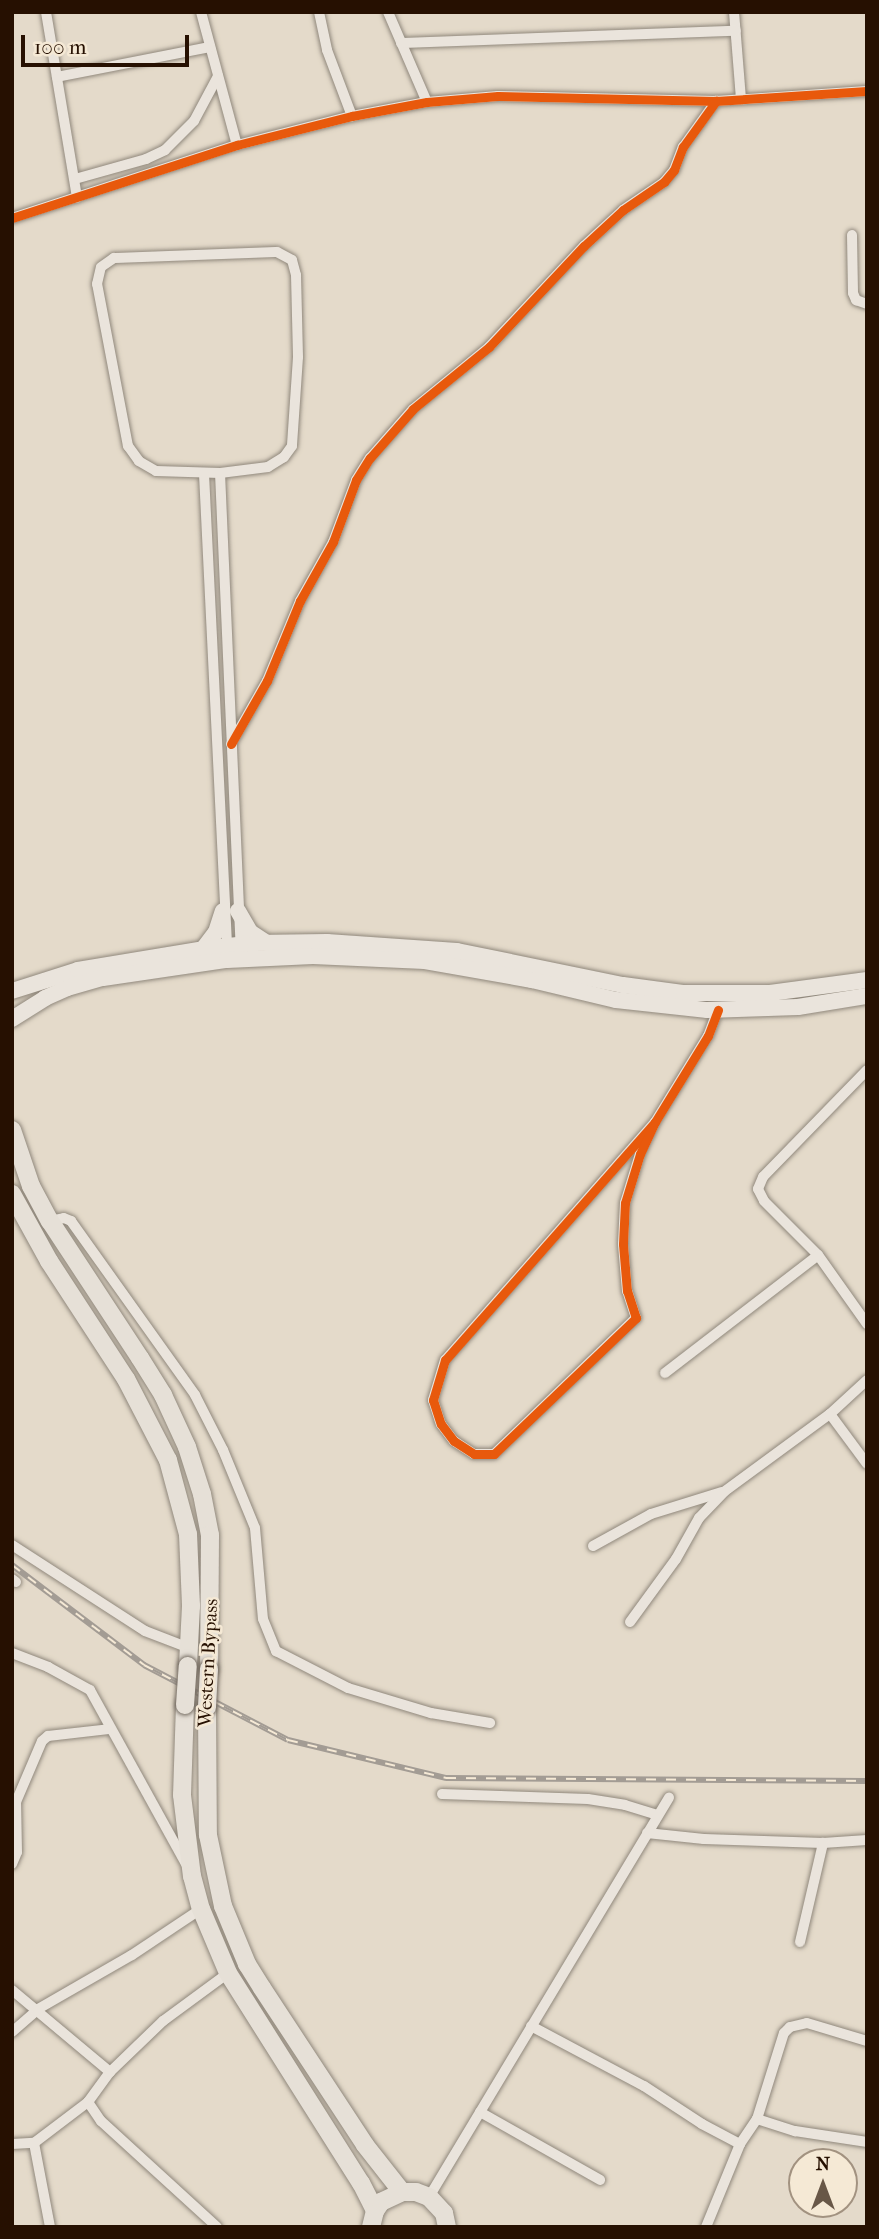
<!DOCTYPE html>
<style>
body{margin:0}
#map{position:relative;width:879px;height:2239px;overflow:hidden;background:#e4daca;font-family:"IM FELL French Canon",serif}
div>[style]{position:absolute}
.roads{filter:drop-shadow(0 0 2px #90887c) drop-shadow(0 0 2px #90887c)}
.street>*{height:10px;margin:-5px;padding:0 5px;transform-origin:5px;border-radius:5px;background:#eae4dc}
.secondary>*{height:16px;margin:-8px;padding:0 8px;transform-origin:8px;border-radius:8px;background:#eae4dc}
.primary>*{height:18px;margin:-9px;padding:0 9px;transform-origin:9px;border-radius:9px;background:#e6e0d7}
.rail>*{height:6px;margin-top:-3px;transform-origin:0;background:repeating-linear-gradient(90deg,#f5e9d5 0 10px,#a39c94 0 20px);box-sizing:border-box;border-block:2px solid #a39c94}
.bridges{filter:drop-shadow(0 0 2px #756c62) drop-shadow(0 0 2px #756c62)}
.primary-bridge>*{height:18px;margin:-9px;padding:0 9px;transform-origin:9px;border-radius:9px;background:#e6e0d7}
.cycleway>*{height:9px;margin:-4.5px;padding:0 4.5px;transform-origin:4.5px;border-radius:4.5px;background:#e8590c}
span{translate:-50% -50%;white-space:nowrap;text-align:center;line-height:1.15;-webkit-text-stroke:5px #f5e9d5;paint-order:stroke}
.street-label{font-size:19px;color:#261001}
.frame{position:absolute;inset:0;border:14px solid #261001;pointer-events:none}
.north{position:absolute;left:788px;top:2148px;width:70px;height:70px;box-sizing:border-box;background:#f5e9d5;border:2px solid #a29280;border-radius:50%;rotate:0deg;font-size:19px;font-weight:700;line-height:28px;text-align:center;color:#261001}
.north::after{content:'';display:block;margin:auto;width:24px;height:32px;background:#685747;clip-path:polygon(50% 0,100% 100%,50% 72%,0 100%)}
.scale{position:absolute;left:21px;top:35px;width:168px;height:32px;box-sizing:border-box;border:4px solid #261001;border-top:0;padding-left:9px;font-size:21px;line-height:24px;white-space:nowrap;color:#261001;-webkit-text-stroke:5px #f5e9d5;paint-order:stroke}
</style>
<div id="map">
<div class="roads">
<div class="street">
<i style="left:46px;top:12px;width:188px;rotate:80.5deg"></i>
<i style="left:201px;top:12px;width:138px;rotate:74.9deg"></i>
<i style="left:319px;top:12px;width:39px;rotate:78deg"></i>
<i style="left:327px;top:50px;width:71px;rotate:69.3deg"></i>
<i style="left:388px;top:12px;width:98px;rotate:66.6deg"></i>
<i style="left:734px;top:12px;width:87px;rotate:85.4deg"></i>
<i style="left:401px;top:43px;width:335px;rotate:-2.1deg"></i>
<i style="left:57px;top:77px;width:156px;rotate:-11.1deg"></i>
<i style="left:75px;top:179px;width:74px;rotate:-15.7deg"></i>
<i style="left:146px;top:159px;width:21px;rotate:-25deg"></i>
<i style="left:165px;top:150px;width:41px;rotate:-45deg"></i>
<i style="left:194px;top:121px;width:51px;rotate:-61.9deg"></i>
<i style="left:12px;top:218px;width:237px;rotate:-18deg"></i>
<i style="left:237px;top:145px;width:119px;rotate:-14.2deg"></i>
<i style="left:352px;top:116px;width:76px;rotate:-10.6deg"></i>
<i style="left:427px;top:102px;width:71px;rotate:-4.8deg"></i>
<i style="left:498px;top:96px;width:218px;rotate:1.3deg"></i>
<i style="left:716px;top:101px;width:151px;rotate:-3.8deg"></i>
<i style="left:852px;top:235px;width:58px;rotate:89deg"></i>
<i style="left:853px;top:293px;width:8px;rotate:67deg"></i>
<i style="left:856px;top:300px;width:12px;rotate:20deg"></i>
<i style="left:277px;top:252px;width:17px;rotate:28deg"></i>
<i style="left:292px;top:260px;width:16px;rotate:75deg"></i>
<i style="left:296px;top:275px;width:82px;rotate:88.6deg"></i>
<i style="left:298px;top:357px;width:89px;rotate:93.9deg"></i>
<i style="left:292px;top:446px;width:14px;rotate:126deg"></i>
<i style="left:284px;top:457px;width:19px;rotate:148deg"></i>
<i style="left:268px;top:467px;width:48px;rotate:172.9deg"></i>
<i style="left:220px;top:473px;width:64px;rotate:-178.2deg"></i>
<i style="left:156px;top:471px;width:20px;rotate:-150deg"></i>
<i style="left:139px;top:461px;width:19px;rotate:-126deg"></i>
<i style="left:128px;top:446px;width:165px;rotate:-100.8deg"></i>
<i style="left:97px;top:284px;width:17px;rotate:-77deg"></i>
<i style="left:101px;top:267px;width:16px;rotate:-35deg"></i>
<i style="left:114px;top:258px;width:163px;rotate:-2.1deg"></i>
<i style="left:220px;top:473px;width:476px;rotate:87.5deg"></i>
<i style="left:204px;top:474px;width:477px;rotate:87.2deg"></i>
<i style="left:231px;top:744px;width:73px;rotate:-60.3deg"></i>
<i style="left:267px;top:681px;width:87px;rotate:-67.6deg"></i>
<i style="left:300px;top:601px;width:68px;rotate:-60.8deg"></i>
<i style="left:333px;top:542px;width:66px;rotate:-69.6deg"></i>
<i style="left:356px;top:480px;width:26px;rotate:-58deg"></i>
<i style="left:370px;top:458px;width:65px;rotate:-48.7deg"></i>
<i style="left:413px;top:409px;width:98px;rotate:-39.2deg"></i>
<i style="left:489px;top:347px;width:139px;rotate:-46.8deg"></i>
<i style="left:584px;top:246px;width:53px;rotate:-42.7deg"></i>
<i style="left:623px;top:210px;width:50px;rotate:-34.3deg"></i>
<i style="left:664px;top:182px;width:16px;rotate:-50deg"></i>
<i style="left:674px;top:170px;width:25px;rotate:-69deg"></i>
<i style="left:683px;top:147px;width:57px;rotate:-54.3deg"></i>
<i style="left:867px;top:1070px;width:149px;rotate:134.2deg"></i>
<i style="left:763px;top:1177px;width:13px;rotate:113deg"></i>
<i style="left:758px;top:1189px;width:13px;rotate:63deg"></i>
<i style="left:764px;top:1201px;width:76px;rotate:45deg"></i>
<i style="left:818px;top:1255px;width:85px;rotate:54.6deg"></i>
<i style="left:655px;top:1122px;width:317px;rotate:131.4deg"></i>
<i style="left:445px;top:1360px;width:42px;rotate:106.7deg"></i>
<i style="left:433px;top:1400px;width:25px;rotate:72deg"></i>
<i style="left:441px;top:1424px;width:21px;rotate:53deg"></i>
<i style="left:454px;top:1441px;width:24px;rotate:33deg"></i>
<i style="left:474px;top:1454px;width:20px"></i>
<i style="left:494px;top:1454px;width:197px;rotate:-43.8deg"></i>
<i style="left:636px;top:1318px;width:28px;rotate:-108deg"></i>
<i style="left:627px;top:1291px;width:47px;rotate:-94.9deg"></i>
<i style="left:623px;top:1244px;width:41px;rotate:-87.2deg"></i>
<i style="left:625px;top:1203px;width:51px;rotate:-73deg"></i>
<i style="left:640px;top:1154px;width:35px;rotate:-65deg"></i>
<i style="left:655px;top:1122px;width:101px;rotate:-58.4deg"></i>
<i style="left:708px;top:1036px;width:28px;rotate:-69deg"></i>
<i style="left:50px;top:1221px;width:14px;rotate:-12deg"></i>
<i style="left:64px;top:1218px;width:8px;rotate:23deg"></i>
<i style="left:71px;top:1221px;width:214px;rotate:54.5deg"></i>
<i style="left:195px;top:1395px;width:62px;rotate:63deg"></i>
<i style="left:223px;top:1450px;width:84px;rotate:67.7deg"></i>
<i style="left:255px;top:1528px;width:91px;rotate:85deg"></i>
<i style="left:263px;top:1619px;width:35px;rotate:68deg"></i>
<i style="left:276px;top:1651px;width:81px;rotate:27.2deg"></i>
<i style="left:348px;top:1688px;width:87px;rotate:16.8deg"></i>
<i style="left:431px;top:1713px;width:60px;rotate:9.6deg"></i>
<i style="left:665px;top:1373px;width:193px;rotate:-37.6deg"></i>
<i style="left:830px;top:1414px;width:62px;rotate:53.5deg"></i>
<i style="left:12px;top:1545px;width:158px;rotate:32.9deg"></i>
<i style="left:145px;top:1631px;width:47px;rotate:21.1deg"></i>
<i style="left:593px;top:1546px;width:66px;rotate:-28.9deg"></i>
<i style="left:651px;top:1514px;width:74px;rotate:-17.2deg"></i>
<i style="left:12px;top:1579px;width:5px;rotate:37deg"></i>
<i style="left:630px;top:1622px;width:78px;rotate:-53.9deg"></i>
<i style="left:676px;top:1559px;width:47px;rotate:-60.7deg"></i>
<i style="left:699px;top:1518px;width:37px;rotate:-46deg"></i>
<i style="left:725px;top:1491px;width:130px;rotate:-36.3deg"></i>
<i style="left:830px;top:1414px;width:50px;rotate:-42.6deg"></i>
<i style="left:12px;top:1653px;width:39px;rotate:21deg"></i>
<i style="left:48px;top:1667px;width:48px;rotate:28.7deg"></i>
<i style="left:90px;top:1690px;width:201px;rotate:61.1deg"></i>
<i style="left:442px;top:1794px;width:146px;rotate:2deg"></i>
<i style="left:588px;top:1799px;width:37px;rotate:9deg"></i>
<i style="left:625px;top:1805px;width:34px;rotate:17deg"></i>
<i style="left:647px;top:1833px;width:57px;rotate:6deg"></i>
<i style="left:704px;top:1839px;width:119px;rotate:1.9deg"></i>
<i style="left:823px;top:1843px;width:44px;rotate:-3.9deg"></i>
<i style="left:12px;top:1864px;width:13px;rotate:-67deg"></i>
<i style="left:17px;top:1852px;width:50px;rotate:-91.1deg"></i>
<i style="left:16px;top:1802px;width:66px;rotate:-66.9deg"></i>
<i style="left:42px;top:1741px;width:8px;rotate:-40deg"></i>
<i style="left:48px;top:1736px;width:61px;rotate:-6.5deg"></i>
<i style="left:800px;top:1942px;width:102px;rotate:-76.9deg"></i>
<i style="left:12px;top:1990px;width:128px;rotate:39.9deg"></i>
<i style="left:531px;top:2026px;width:128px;rotate:28deg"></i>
<i style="left:644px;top:2086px;width:69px;rotate:33.2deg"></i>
<i style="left:702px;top:2124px;width:43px;rotate:27.8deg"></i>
<i style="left:12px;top:2032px;width:35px;rotate:-41deg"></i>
<i style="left:38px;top:2009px;width:108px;rotate:-29.9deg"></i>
<i style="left:132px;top:1955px;width:83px;rotate:-33.7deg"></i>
<i style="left:88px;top:2102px;width:23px;rotate:56deg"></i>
<i style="left:101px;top:2121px;width:157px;rotate:42.4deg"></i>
<i style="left:480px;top:2112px;width:138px;rotate:29.5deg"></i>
<i style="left:757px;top:2119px;width:40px;rotate:18deg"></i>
<i style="left:795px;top:2131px;width:73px;rotate:8.7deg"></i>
<i style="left:34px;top:2143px;width:86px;rotate:79.2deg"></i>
<i style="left:12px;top:2144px;width:22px;rotate:-3deg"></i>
<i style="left:34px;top:2143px;width:68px;rotate:-37.2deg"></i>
<i style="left:88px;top:2102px;width:37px;rotate:-54deg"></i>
<i style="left:110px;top:2072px;width:74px;rotate:-43.9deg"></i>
<i style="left:163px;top:2021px;width:81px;rotate:-36.4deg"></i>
<i style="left:429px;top:2197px;width:466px;rotate:-59deg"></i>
<i style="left:706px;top:2227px;width:90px;rotate:-67.7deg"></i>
<i style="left:740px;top:2144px;width:30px;rotate:-56deg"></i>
<i style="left:757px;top:2119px;width:90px;rotate:-72.6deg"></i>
<i style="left:784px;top:2033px;width:8px;rotate:-45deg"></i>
<i style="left:790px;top:2027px;width:17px;rotate:-13deg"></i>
<i style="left:807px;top:2023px;width:63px;rotate:16.7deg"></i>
</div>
<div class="secondary">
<i style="left:238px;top:911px;width:24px;rotate:60deg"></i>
<i style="left:250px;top:932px;width:20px;rotate:33deg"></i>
<i style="left:203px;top:949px;width:21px;rotate:-53deg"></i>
<i style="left:216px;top:932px;width:22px;rotate:-72deg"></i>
<i style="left:12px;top:991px;width:69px;rotate:-17.7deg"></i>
<i style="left:78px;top:970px;width:127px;rotate:-9.5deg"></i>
<i style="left:203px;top:949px;width:52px;rotate:-6.6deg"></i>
<i style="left:255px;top:943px;width:72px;rotate:-0.8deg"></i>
<i style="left:327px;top:942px;width:130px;rotate:4deg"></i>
<i style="left:457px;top:951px;width:169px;rotate:11.6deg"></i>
<i style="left:623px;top:985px;width:62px;rotate:7.5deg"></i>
<i style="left:684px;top:993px;width:86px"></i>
<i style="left:770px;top:993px;width:98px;rotate:-7.6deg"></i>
<i style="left:12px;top:1019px;width:39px;rotate:-32deg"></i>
<i style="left:45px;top:998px;width:24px;rotate:-24deg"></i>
<i style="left:67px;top:988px;width:37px;rotate:-16deg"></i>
<i style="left:103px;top:978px;width:125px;rotate:-8.3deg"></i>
<i style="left:227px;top:960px;width:86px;rotate:-2.7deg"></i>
<i style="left:313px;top:956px;width:112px;rotate:2.6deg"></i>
<i style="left:425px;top:961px;width:109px;rotate:10.1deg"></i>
<i style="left:532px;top:980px;width:86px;rotate:13.4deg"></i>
<i style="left:616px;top:1000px;width:92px;rotate:6.3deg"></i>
<i style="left:707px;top:1010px;width:91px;rotate:-1.9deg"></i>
<i style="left:798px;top:1007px;width:70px;rotate:-9.1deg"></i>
</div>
<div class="primary">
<i style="left:12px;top:1130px;width:59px;rotate:71.3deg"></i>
<i style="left:31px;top:1186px;width:40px;rotate:62deg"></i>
<i style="left:50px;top:1221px;width:164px;rotate:56.7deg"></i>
<i style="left:140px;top:1358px;width:44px;rotate:58.1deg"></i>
<i style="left:163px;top:1395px;width:57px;rotate:65.2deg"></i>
<i style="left:187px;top:1447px;width:49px;rotate:72.3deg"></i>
<i style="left:202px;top:1494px;width:42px;rotate:79deg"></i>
<i style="left:210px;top:1535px;width:134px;rotate:90.4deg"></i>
<i style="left:12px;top:1194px;width:77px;rotate:61.1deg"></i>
<i style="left:49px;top:1261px;width:141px;rotate:56.9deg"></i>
<i style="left:126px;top:1379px;width:91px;rotate:62.6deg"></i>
<i style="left:168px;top:1460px;width:77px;rotate:74.9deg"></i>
<i style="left:188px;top:1534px;width:72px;rotate:87.6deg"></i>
<i style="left:191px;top:1606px;width:60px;rotate:92.9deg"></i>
<i style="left:185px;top:1705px;width:90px;rotate:91.9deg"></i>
<i style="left:182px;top:1795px;width:82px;rotate:83deg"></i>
<i style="left:192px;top:1876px;width:34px;rotate:75deg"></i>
<i style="left:201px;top:1909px;width:69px;rotate:67.1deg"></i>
<i style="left:228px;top:1973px;width:249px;rotate:57.7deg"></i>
<i style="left:361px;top:2183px;width:31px;rotate:63deg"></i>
<i style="left:207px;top:1707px;width:128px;rotate:89.6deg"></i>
<i style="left:208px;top:1835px;width:73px;rotate:78.1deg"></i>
<i style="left:223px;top:1906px;width:63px;rotate:67.5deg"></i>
<i style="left:247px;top:1964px;width:28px;rotate:58deg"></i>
<i style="left:262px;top:1988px;width:188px;rotate:56.7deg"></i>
<i style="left:365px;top:2145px;width:60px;rotate:51.8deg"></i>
<i style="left:371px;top:2227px;width:16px;rotate:-76deg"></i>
<i style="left:375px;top:2211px;width:11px;rotate:-56deg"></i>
<i style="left:381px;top:2202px;width:23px;rotate:-25deg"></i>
<i style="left:402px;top:2192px;width:14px"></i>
<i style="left:416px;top:2192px;width:14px;rotate:21deg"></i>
<i style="left:429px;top:2197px;width:22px;rotate:47deg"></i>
<i style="left:444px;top:2213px;width:14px;rotate:78deg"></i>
</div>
</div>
<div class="rail">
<i style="left:12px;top:1565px;width:166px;rotate:37.1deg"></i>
<i style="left:144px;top:1665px;width:162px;rotate:27.5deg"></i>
<i style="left:288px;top:1740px;width:163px;rotate:13.5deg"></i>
<i style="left:446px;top:1778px;width:421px;rotate:0.4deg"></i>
</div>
<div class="bridges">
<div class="primary-bridge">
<i style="left:185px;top:1705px;width:39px;rotate:-86deg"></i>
<i style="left:207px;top:1707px;width:38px;rotate:-87deg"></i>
</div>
</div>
<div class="cycleway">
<i style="left:12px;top:218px;width:237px;rotate:-18deg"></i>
<i style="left:237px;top:145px;width:119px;rotate:-14.2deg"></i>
<i style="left:352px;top:116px;width:76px;rotate:-10.6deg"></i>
<i style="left:427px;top:102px;width:71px;rotate:-4.8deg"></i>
<i style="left:498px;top:96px;width:218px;rotate:1.3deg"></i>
<i style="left:716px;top:101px;width:151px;rotate:-3.8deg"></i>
<i style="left:231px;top:744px;width:73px;rotate:-60.3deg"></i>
<i style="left:267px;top:681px;width:87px;rotate:-67.6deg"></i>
<i style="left:300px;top:601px;width:68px;rotate:-60.8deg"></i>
<i style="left:333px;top:542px;width:66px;rotate:-69.6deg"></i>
<i style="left:356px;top:480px;width:26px;rotate:-58deg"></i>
<i style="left:370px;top:458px;width:65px;rotate:-48.7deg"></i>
<i style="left:413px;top:409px;width:98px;rotate:-39.2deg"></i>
<i style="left:489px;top:347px;width:139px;rotate:-46.8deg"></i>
<i style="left:584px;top:246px;width:53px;rotate:-42.7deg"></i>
<i style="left:623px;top:210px;width:50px;rotate:-34.3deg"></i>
<i style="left:664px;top:182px;width:16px;rotate:-50deg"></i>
<i style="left:674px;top:170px;width:25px;rotate:-69deg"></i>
<i style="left:683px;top:147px;width:57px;rotate:-54.3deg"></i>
<i style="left:655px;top:1122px;width:317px;rotate:131.4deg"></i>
<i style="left:445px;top:1360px;width:42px;rotate:106.7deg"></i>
<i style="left:433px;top:1400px;width:25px;rotate:72deg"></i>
<i style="left:441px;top:1424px;width:21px;rotate:53deg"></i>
<i style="left:454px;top:1441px;width:24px;rotate:33deg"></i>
<i style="left:474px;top:1454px;width:20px"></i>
<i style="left:494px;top:1454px;width:197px;rotate:-43.8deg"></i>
<i style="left:636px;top:1318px;width:28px;rotate:-108deg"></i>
<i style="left:627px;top:1291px;width:47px;rotate:-94.9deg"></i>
<i style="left:623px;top:1244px;width:41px;rotate:-87.2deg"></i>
<i style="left:625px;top:1203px;width:51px;rotate:-73deg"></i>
<i style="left:640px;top:1154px;width:35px;rotate:-65deg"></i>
<i style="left:655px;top:1122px;width:101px;rotate:-58.4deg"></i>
<i style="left:708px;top:1036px;width:28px;rotate:-69deg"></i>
</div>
<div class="street-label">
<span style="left:209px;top:1663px;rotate:-87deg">Western Bypass</span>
</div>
<div class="frame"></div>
<div class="north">N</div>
<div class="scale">100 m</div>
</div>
